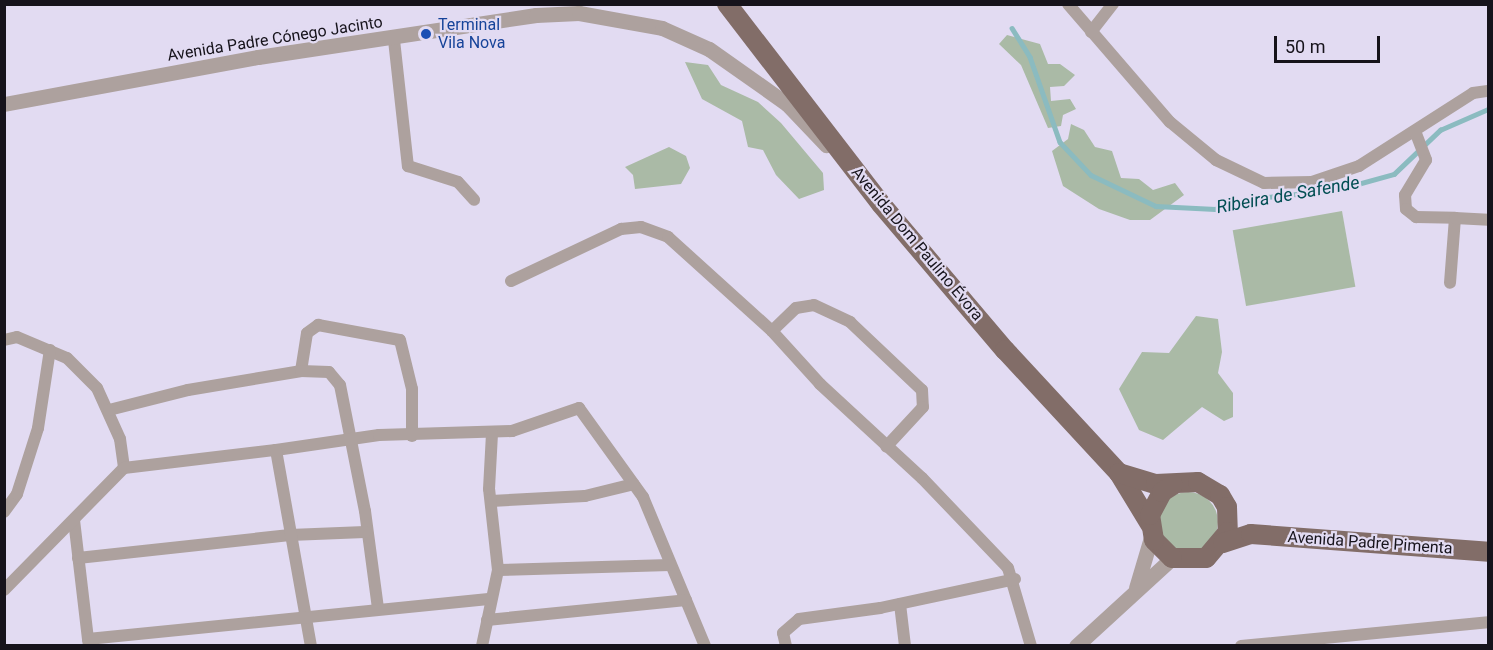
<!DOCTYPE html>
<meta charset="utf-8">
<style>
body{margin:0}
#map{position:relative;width:1493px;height:650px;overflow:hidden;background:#e2dbf2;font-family:Roboto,sans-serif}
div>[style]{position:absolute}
.green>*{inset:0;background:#aabaa6;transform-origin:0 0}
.round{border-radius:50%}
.stream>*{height:4.5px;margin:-2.25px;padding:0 2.25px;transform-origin:2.25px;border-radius:2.25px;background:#8bbbc0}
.minor>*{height:12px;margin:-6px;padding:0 6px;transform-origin:6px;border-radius:6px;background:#ada19e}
.tertiary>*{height:15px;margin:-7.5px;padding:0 7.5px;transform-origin:7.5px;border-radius:7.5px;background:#ada19e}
.primary>*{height:20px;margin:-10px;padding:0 10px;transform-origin:10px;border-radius:10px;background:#826d68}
.dots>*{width:16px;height:16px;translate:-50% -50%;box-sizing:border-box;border:3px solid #e2dbf2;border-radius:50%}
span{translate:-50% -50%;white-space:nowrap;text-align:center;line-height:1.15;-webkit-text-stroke:4.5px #e2dbf2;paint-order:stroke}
.transit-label{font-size:16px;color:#164399}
.left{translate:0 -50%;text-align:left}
.street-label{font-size:16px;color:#16131b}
.water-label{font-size:18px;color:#024e53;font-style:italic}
.frame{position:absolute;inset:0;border:6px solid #16131b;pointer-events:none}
.scale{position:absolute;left:1274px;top:36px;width:106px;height:27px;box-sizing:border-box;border:3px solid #16131b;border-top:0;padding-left:8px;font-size:18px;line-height:21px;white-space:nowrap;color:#16131b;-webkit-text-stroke:4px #e2dbf2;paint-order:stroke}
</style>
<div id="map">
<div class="green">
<i style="clip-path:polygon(1007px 35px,1040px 44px,1048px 64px,1060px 64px,1075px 75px,1064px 86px,1050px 87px,1051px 101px,1070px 99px,1076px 109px,1063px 115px,1061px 126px,1048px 128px,1021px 65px,999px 44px)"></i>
<i style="clip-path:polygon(685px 62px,708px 65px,721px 85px,758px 102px,781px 123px,823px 173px,824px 190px,799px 199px,776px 175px,763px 150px,748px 147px,742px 121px,702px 99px)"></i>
<i style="clip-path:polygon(1071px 124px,1084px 130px,1095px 147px,1112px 151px,1121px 178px,1139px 179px,1153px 190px,1175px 183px,1184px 195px,1150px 220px,1130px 220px,1099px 209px,1063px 186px,1052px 151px,1068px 139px)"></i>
<i style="clip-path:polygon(669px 147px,686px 156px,690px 168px,681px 184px,635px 189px,633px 175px,625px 167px)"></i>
<i style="left:1342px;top:211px;width:77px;height:111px;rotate:80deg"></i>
<i style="clip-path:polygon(1196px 316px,1218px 319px,1222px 352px,1218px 373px,1233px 393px,1233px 417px,1224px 421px,1202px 407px,1163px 440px,1139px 430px,1119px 389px,1142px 352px,1169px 353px)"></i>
<i class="round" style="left:1158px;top:492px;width:60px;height:60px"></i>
</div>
<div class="stream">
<i style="left:1012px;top:28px;width:34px;rotate:58deg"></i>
<i style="left:1030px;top:57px;width:90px;rotate:70.6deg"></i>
<i style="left:1060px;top:142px;width:45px;rotate:46.8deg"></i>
<i style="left:1091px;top:175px;width:72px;rotate:25.5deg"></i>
<i style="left:1156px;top:206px;width:59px;rotate:2.9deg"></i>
<i style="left:1215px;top:209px;width:43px;rotate:-14.7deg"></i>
<i style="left:1257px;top:198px;width:79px;rotate:-5.8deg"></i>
<i style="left:1336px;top:190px;width:60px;rotate:-15.4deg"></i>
<i style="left:1394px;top:174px;width:64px;rotate:-43.7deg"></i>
<i style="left:1440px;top:130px;width:52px;rotate:-23.6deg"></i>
</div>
<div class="minor">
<i style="left:1068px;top:4px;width:156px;rotate:49.2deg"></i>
<i style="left:1170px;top:122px;width:60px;rotate:39.6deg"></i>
<i style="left:1216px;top:160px;width:53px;rotate:25.6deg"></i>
<i style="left:1264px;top:183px;width:48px;rotate:-1.2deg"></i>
<i style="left:1312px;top:182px;width:50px;rotate:-18.8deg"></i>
<i style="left:1359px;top:166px;width:135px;rotate:-32.6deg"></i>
<i style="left:1473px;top:93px;width:15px;rotate:-8deg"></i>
<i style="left:1091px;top:32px;width:36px;rotate:-52deg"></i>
<i style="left:394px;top:40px;width:127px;rotate:83.7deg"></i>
<i style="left:408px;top:166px;width:52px;rotate:17.7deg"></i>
<i style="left:458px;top:182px;width:24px;rotate:48deg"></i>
<i style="left:1415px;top:131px;width:31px;rotate:69deg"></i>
<i style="left:1426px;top:160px;width:41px;rotate:121deg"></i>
<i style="left:1405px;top:195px;width:14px;rotate:86deg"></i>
<i style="left:1406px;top:209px;width:13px;rotate:39deg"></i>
<i style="left:1416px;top:217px;width:39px;rotate:1deg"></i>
<i style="left:1455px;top:218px;width:65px;rotate:94.4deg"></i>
<i style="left:1455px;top:218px;width:33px;rotate:3deg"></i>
<i style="left:511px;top:281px;width:122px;rotate:-25.3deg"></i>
<i style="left:621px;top:229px;width:20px;rotate:-6deg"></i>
<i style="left:641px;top:227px;width:29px;rotate:20deg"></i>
<i style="left:668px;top:237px;width:140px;rotate:42.1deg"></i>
<i style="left:772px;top:331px;width:72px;rotate:47.8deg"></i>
<i style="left:820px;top:384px;width:139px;rotate:42.7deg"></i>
<i style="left:922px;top:478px;width:124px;rotate:46.3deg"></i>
<i style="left:1008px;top:568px;width:81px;rotate:73.6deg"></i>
<i style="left:772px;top:331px;width:33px;rotate:-44deg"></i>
<i style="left:796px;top:308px;width:18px;rotate:-9deg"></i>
<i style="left:814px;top:305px;width:40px;rotate:25deg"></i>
<i style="left:850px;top:322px;width:99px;rotate:43.4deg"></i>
<i style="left:922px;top:390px;width:17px;rotate:87deg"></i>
<i style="left:923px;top:407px;width:54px;rotate:132.8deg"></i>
<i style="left:4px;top:340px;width:13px;rotate:-13deg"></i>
<i style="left:17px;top:337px;width:54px;rotate:22.8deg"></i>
<i style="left:67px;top:358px;width:42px;rotate:45deg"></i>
<i style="left:97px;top:388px;width:56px;rotate:65.7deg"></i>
<i style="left:120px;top:439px;width:29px;rotate:82deg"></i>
<i style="left:301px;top:371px;width:38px;rotate:-81deg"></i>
<i style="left:307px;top:333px;width:14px;rotate:-36deg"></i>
<i style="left:318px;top:325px;width:83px;rotate:10.4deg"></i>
<i style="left:400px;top:340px;width:50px;rotate:76.2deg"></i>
<i style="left:412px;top:389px;width:47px;rotate:90deg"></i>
<i style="left:109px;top:410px;width:81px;rotate:-14.2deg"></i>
<i style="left:188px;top:390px;width:115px;rotate:-9.5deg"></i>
<i style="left:301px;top:371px;width:28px;rotate:2deg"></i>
<i style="left:329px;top:372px;width:17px;rotate:50deg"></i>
<i style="left:340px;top:385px;width:128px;rotate:78.8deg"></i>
<i style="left:365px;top:511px;width:99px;rotate:82.4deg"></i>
<i style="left:276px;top:450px;width:104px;rotate:-8.3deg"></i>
<i style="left:379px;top:435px;width:133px;rotate:-1.7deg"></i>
<i style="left:512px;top:431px;width:71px;rotate:-18.9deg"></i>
<i style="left:579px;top:408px;width:110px;rotate:54.3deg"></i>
<i style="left:643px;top:497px;width:161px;rotate:67.4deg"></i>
<i style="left:491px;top:501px;width:94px;rotate:-3deg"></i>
<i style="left:585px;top:496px;width:50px;rotate:-13.8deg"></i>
<i style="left:4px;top:512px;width:22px;rotate:-54deg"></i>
<i style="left:17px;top:494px;width:69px;rotate:-72.3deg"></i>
<i style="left:38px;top:428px;width:79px;rotate:-81.3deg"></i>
<i style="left:74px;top:520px;width:120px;rotate:83.3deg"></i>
<i style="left:78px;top:558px;width:213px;rotate:-6.2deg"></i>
<i style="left:290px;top:535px;width:75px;rotate:-2.3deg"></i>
<i style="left:498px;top:570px;width:172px;rotate:-1.7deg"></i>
<i style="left:4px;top:590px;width:171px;rotate:-45.5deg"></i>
<i style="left:124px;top:468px;width:153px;rotate:-6.8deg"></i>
<i style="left:276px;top:450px;width:199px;rotate:79.9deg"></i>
<i style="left:900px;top:604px;width:42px;rotate:83.2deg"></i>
<i style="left:487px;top:620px;width:200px;rotate:-5.7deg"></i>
<i style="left:89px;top:646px;width:7px;rotate:-98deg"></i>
<i style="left:88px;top:639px;width:405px;rotate:-5.7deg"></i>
<i style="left:482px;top:646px;width:78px;rotate:-78.1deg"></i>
<i style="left:498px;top:570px;width:81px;rotate:-96.3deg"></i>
<i style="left:489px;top:489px;width:56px;rotate:-86.9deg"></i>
<i style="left:786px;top:646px;width:13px;rotate:-103deg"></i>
<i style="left:783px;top:633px;width:21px;rotate:-41deg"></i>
<i style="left:799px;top:619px;width:82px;rotate:-7.7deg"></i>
<i style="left:880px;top:608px;width:138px;rotate:-12.1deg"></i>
<i style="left:1241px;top:646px;width:248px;rotate:-5.5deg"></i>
</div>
<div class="tertiary">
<i style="left:4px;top:104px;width:258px;rotate:-10.5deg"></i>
<i style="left:258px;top:57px;width:281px;rotate:-8.6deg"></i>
<i style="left:536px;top:15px;width:43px;rotate:-2.7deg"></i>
<i style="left:579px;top:13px;width:84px;rotate:10.2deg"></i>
<i style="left:662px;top:28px;width:51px;rotate:24.1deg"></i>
<i style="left:709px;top:49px;width:95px;rotate:35.2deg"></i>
<i style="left:787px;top:104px;width:57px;rotate:46.4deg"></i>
<i style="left:1136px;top:588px;width:56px;rotate:-73.5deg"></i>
<i style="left:1076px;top:646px;width:130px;rotate:-42.5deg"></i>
</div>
<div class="primary">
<i style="left:727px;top:4px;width:252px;rotate:52.4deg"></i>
<i style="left:881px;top:204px;width:192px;rotate:49.7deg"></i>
<i style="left:1005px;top:350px;width:168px;rotate:47.2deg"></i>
<i style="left:1119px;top:473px;width:60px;rotate:58.7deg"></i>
<i style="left:1119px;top:473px;width:39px;rotate:17deg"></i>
<i style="left:1156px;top:484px;width:42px;rotate:-2.7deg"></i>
<i style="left:1198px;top:482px;width:26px;rotate:31deg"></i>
<i style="left:1220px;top:495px;width:14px;rotate:60deg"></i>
<i style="left:1227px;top:507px;width:25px;rotate:88deg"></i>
<i style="left:1228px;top:532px;width:34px;rotate:130deg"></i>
<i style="left:1206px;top:558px;width:34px;rotate:180deg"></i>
<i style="left:1172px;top:558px;width:25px;rotate:-135deg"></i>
<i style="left:1154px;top:540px;width:25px;rotate:-99deg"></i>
<i style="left:1150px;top:515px;width:26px;rotate:-62deg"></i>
<i style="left:1162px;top:492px;width:13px;rotate:-32deg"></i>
<i style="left:1223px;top:543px;width:29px;rotate:-18deg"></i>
<i style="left:1251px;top:534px;width:238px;rotate:4.3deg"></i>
</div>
<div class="dots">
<i style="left:426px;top:34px;background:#1a4fb4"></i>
</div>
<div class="transit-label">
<span class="left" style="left:438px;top:34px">Terminal<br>Vila Nova</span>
</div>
<div class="street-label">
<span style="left:275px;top:39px;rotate:-9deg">Avenida Padre Cónego Jacinto</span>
<span style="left:917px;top:244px;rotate:50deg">Avenida Dom Paulino Évora</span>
<span style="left:1370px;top:543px;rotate:4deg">Avenida Padre Pimenta</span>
</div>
<div class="water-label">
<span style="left:1288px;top:195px;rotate:-10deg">Ribeira de Safende</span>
</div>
<div class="frame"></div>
<div class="scale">50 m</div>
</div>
